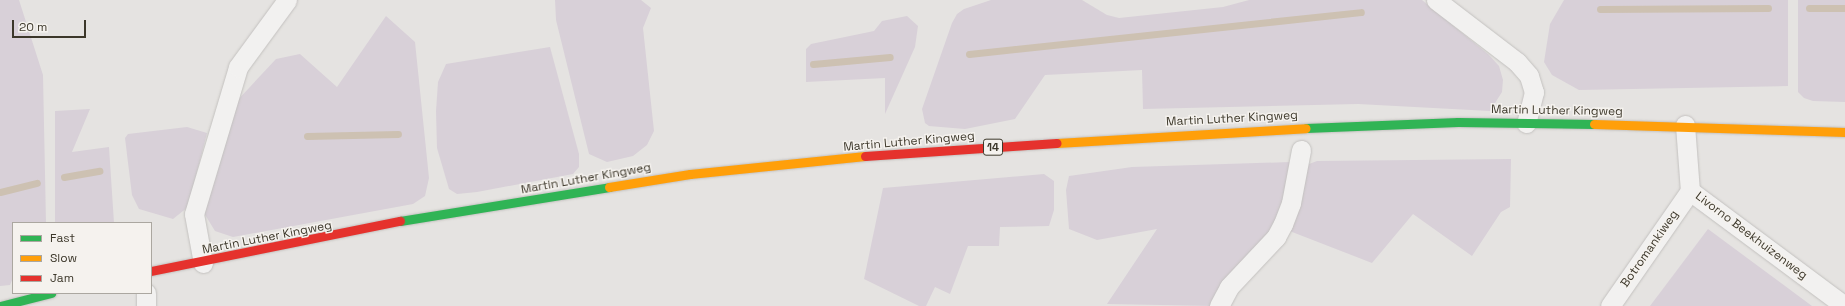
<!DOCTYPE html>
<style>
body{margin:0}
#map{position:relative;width:1845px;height:306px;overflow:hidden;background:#e5e3e1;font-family:"Space Grotesk",sans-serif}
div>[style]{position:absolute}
.green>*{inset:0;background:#d8d0d8}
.stream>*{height:7px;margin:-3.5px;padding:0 3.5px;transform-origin:3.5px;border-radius:3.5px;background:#cdc1b2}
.roads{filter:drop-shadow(0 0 1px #c3c1bf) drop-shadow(0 0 1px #c3c1bf)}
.street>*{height:19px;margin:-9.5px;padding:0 9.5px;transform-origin:9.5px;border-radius:9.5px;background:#f2f1f0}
.fast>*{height:9px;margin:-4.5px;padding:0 4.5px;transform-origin:4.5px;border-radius:4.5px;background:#30b455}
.slow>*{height:9px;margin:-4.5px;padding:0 4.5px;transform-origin:4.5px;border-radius:4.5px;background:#ff9f0a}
.jam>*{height:9px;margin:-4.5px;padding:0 4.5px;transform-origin:4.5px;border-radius:4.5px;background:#e5322d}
span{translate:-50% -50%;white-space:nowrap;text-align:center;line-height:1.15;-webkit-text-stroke:3px #f5f2ee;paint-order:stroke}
.shield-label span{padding:1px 3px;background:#f5f2ee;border:1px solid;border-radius:3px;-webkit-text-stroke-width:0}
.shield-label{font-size:11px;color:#3c372a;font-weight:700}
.street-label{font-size:12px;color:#3c372a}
.legend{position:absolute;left:12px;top:222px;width:140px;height:72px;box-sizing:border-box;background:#f5f2ee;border:1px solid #aba7a0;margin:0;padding:5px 7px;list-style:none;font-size:12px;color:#3c372a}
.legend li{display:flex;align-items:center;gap:8px;height:20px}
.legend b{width:20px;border:1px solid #aba7a0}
.scale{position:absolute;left:12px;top:20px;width:74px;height:18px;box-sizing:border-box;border:2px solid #3c372a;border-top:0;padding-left:5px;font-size:12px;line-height:14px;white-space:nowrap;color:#3c372a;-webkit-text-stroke:3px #f5f2ee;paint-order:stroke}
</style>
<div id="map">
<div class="green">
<i style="clip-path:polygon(0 0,19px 0,43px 75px,46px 223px,13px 223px,13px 278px,10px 285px,0 286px)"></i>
<i style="clip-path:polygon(555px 0,641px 0,651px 8px,643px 28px,654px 131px,647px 145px,633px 156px,607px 162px,589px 154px,556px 20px)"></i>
<i style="clip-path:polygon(991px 0,1082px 0,1107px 15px,1119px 18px,1223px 7px,1249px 0,1422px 0,1489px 55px,1499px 66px,1503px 80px,1502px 92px,1490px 111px,1358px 104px,1143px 109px,1142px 70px,1045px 75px,1015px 119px,965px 129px,929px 126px,925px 123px,922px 109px,952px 23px,957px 14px,964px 9px)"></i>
<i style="clip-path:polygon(1564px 0,1788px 0,1788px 86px,1579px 90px,1552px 75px,1544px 62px,1550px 24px)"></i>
<i style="clip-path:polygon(1798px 0,1845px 0,1845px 102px,1813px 101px,1804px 98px,1798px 92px)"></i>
<i style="clip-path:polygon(386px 16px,415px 42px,429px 178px,425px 196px,413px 204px,233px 237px,215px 231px,204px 213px,235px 103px,276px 59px,300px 54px,337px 87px)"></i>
<i style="clip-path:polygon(907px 16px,918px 26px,915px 47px,885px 114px,885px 78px,806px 82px,806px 49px,811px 44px,874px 31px,882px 21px)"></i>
<i style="clip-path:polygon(550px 47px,579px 154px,579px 167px,573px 174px,477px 192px,457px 194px,449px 189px,437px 148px,436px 111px,438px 82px,446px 64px)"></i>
<i style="clip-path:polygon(90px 109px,72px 152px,109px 147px,114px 223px,55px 223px,55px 111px)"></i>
<i style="clip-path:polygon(187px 127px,207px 133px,188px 207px,173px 219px,139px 209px,132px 195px,125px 138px,128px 134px)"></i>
<i style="clip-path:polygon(1511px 159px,1510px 207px,1501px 212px,1472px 256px,1413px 214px,1372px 263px,1287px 230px,1304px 174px,1309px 164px,1317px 161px)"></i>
<i style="clip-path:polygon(1290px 162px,1283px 215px,1215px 306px,1107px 304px,1157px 229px,1097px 240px,1069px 229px,1066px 190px,1069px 176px,1132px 167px)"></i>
<i style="clip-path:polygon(1044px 174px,1054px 181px,1054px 210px,1049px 226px,1000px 227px,999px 246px,968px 246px,950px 294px,935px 287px,926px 306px,919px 306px,864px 279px,883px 188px)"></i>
<i style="clip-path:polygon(1708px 229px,1812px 306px,1650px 306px)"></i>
</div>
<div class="stream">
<i style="left:1809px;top:8px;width:36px"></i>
<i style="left:1600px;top:9px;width:168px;rotate:-0.3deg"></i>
<i style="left:969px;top:54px;width:394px;rotate:-6.1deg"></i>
<i style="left:813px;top:64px;width:77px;rotate:-5.2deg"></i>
<i style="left:307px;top:136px;width:91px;rotate:-1.3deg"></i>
<i style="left:64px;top:177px;width:36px;rotate:-10deg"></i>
<i style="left:0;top:192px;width:38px;rotate:-14deg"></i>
</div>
<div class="roads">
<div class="street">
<i style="left:1436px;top:0;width:102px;rotate:37.4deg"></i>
<i style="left:1517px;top:62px;width:18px;rotate:49deg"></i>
<i style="left:1529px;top:76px;width:17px;rotate:73deg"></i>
<i style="left:1534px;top:92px;width:32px;rotate:104deg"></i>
<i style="left:1685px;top:125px;width:66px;rotate:85.7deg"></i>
<i style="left:1690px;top:191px;width:193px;rotate:36.6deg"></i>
<i style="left:203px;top:263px;width:50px;rotate:-100.4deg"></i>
<i style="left:194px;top:214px;width:153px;rotate:-73.3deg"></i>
<i style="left:238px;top:67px;width:83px;rotate:-53.8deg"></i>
<i style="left:146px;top:293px;width:13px;rotate:90deg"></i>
<i style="left:1219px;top:306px;width:21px;rotate:-62deg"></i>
<i style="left:1229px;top:287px;width:69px;rotate:-46.8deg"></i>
<i style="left:1276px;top:237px;width:15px;rotate:-62deg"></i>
<i style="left:1283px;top:224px;width:22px;rotate:-69deg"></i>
<i style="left:1291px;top:203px;width:54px;rotate:-79.3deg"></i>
<i style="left:1610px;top:306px;width:140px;rotate:-55.2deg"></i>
</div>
<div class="fast">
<i style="left:1306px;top:128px;width:152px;rotate:-2.3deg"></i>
<i style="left:1458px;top:122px;width:136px;rotate:0.8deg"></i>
<i style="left:400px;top:221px;width:212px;rotate:-9.2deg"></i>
<i style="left:0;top:306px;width:53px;rotate:-14.3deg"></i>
</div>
<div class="slow">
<i style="left:1594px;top:124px;width:251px;rotate:1.8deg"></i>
<i style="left:1057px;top:143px;width:249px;rotate:-3.4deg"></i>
<i style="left:609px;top:187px;width:82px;rotate:-9.1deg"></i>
<i style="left:690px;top:174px;width:176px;rotate:-5.9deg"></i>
</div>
<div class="jam">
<i style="left:865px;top:156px;width:192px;rotate:-3.9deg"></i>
<i style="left:151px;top:271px;width:254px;rotate:-11.4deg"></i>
</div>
</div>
<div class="shield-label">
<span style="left:993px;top:147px">14</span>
</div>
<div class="street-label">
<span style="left:1557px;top:111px;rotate:1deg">Martin Luther Kingweg</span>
<span style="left:1232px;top:119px;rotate:-3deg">Martin Luther Kingweg</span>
<span style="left:909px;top:142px;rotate:-5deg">Martin Luther Kingweg</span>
<span style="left:586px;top:179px;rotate:-10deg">Martin Luther Kingweg</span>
<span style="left:1751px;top:236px;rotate:37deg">Livorno Beekhuizenweg</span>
<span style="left:267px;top:238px;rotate:-11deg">Martin Luther Kingweg</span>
<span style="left:1650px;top:249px;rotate:-55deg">Botromankiweg</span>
</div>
<ul class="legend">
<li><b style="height:5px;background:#30b455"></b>Fast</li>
<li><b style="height:5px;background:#ff9f0a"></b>Slow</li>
<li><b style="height:5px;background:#e5322d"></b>Jam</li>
</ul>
<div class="scale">20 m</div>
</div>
